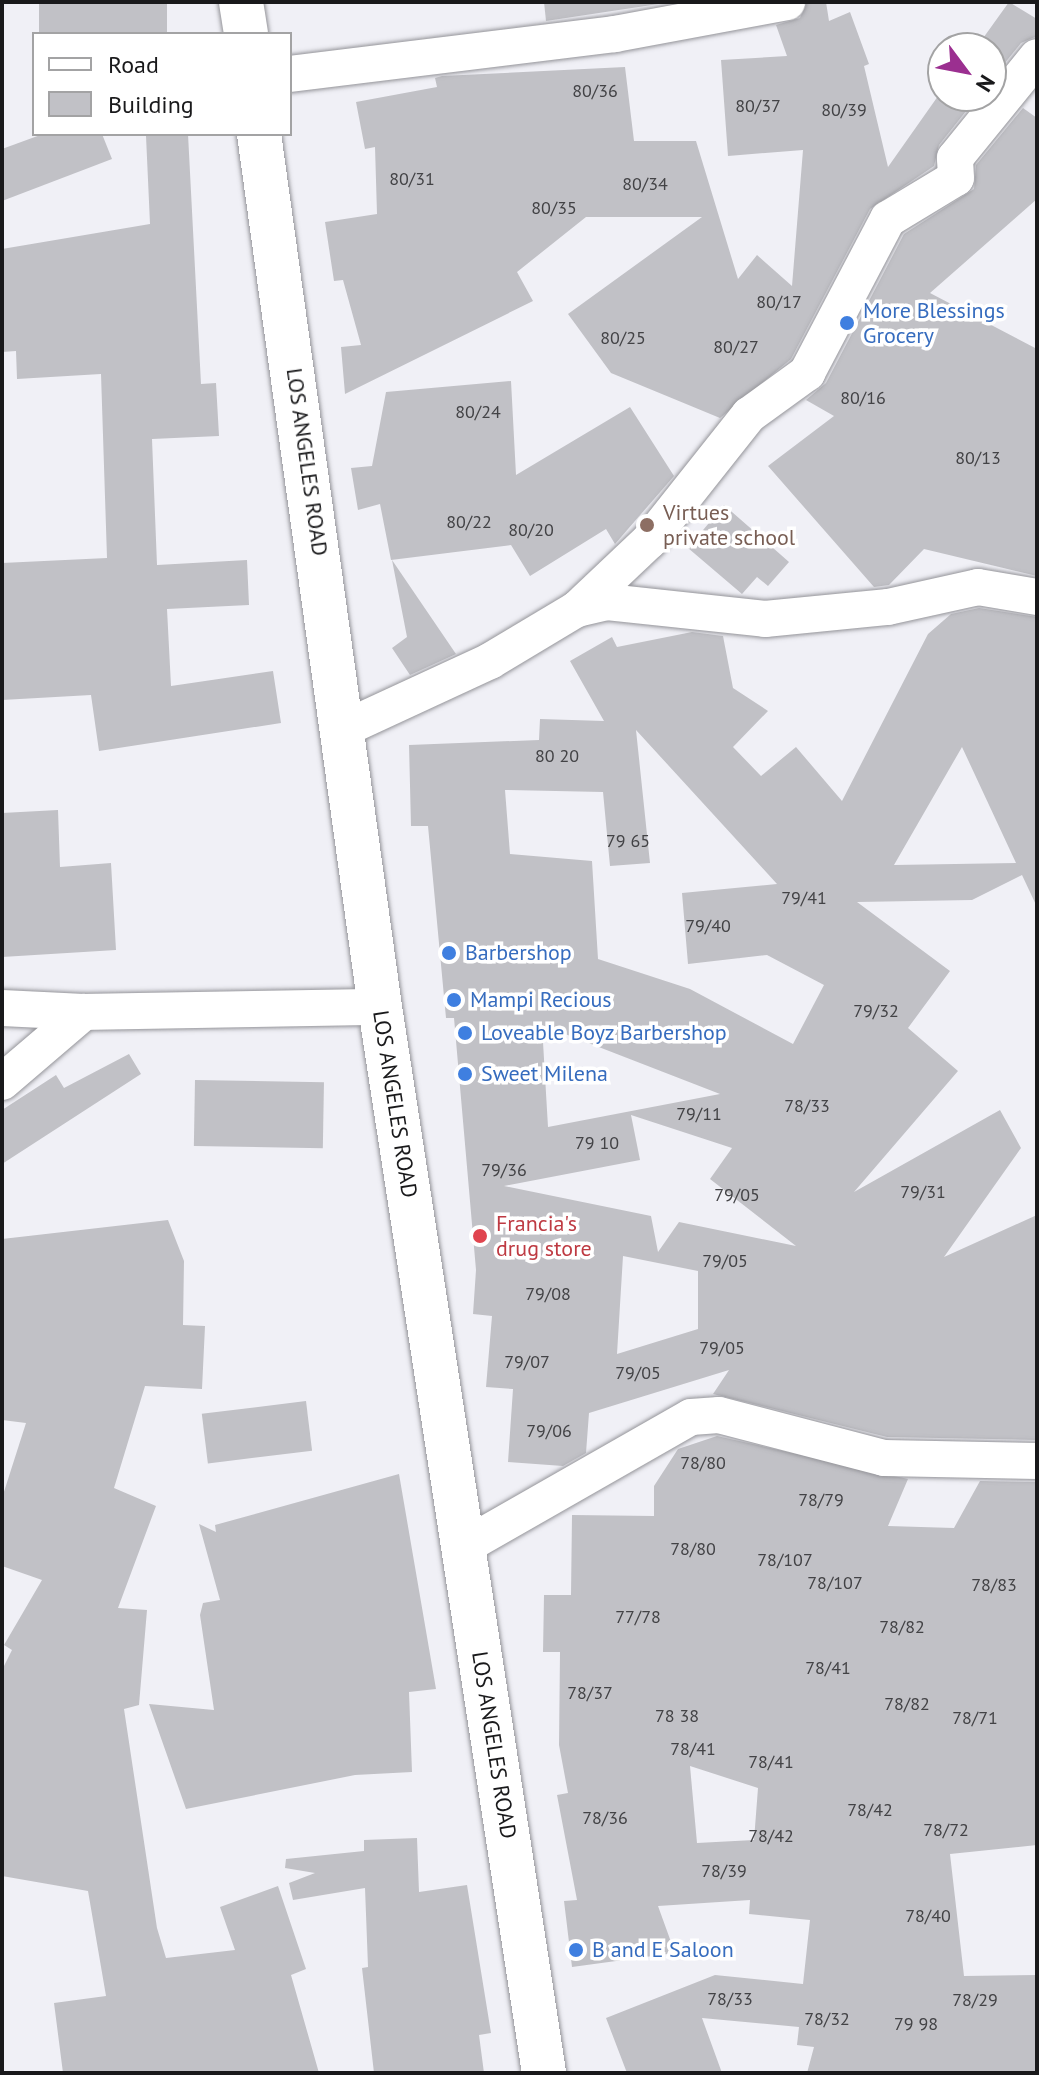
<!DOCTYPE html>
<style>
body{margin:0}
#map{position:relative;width:1039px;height:2075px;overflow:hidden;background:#f0f0f6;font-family:"PT Sans",sans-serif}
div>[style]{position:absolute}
.building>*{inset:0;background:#c1c1c6;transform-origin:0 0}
.roads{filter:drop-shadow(0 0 2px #949499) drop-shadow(0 0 2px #949499)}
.minor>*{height:36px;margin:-18px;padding:0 18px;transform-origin:18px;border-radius:18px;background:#fff}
.secondary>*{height:44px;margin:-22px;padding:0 22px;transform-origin:22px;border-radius:22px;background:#fff}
.dots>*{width:22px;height:22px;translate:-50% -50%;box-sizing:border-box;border:4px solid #fff;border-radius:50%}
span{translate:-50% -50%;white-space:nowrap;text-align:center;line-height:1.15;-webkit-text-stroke:7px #fff;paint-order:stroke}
.number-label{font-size:18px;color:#434346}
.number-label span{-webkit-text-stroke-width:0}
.shop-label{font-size:22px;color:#366cbe}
.left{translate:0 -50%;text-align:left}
.street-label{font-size:22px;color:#19191b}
.education-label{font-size:22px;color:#785e54}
.health-label{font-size:22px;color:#be3a42}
.frame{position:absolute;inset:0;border:4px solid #19191b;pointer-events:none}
.legend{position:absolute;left:32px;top:32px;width:260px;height:104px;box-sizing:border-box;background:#fff;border:2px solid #a3a3a4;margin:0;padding:10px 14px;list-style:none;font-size:24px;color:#19191b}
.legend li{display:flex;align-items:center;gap:16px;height:40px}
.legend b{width:40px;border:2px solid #a3a3a4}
.north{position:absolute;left:927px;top:32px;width:80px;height:80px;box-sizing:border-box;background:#fff;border:2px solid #a3a3a4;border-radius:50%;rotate:122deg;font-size:22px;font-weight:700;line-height:32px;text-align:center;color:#19191b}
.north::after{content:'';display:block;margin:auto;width:28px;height:36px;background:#9b2f90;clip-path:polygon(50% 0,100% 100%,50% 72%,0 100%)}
</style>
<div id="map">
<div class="building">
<i style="left:39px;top:2px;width:128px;height:34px"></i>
<i style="clip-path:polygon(544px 2px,665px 2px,665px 3px,546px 21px)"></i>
<i style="clip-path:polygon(807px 2px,826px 2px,829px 21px,850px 12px,869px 64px,864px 66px,888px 167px,943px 89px,943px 96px,978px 96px,939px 145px,934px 166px,870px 209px,791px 359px,720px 418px,611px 373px,568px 314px,702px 217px,586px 217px,517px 272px,533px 301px,345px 394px,341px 347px,361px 345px,343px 280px,334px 281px,325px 222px,377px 214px,375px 147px,365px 149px,356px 102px,437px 87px,435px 78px,442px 76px,625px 67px,634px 141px,696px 141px,738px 279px,757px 255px,792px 286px,803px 150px,728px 156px,721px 60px,787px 56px,776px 25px,800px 18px)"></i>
<i style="clip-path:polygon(1009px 2px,1037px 19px,1037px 36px,1021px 43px,991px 80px,991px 48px,976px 48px)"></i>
<i style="clip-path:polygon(1023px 108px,1037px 118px,1037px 199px,930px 293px,1037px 349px,1037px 576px,924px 549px,889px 585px,874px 587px,768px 466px,834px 416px,806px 400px,826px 383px,904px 234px,974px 189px,976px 165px)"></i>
<i style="clip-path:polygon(43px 134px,102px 134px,112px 159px,2px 201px,2px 149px)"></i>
<i style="clip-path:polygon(188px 134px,201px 384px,216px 383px,219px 436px,152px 439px,157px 565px,247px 560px,249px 605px,167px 609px,171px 686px,273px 671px,281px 723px,99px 751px,91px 695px,2px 700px,2px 563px,107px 558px,101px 374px,17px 379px,16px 351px,2px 352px,2px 249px,150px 224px,146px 136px)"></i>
<i style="clip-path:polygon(511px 381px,516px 475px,630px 407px,674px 476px,615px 544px,606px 529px,530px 576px,511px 545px,391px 560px,380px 504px,358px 510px,351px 468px,372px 466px,386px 392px)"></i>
<i style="clip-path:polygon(724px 505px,789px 562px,768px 586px,757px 577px,742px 594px,688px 548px)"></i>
<i style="clip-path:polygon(392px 560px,456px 654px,410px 675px,392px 648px,407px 637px)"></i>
<i style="clip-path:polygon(evenodd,979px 608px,1037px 617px,1037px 907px,1022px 875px,972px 900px,857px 902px,950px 971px,908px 1028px,958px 1071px,854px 1192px,1000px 1110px,1021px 1148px,944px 1257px,1037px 1215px,1037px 1440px,887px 1437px,713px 1394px,729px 1370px,589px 1413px,586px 1453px,563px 1466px,508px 1462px,513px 1389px,486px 1387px,492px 1316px,473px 1314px,476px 1270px,454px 1018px,446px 1018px,428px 826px,411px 826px,409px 745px,539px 740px,540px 719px,604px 721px,570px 661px,612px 637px,617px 647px,692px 632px,723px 636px,733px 688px,768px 711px,733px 747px,761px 776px,796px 747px,842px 801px,928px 634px,951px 614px,979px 608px,636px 730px,777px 884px,682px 893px,688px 964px,767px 955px,824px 985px,793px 1044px,690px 989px,598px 959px,592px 861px,510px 854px,505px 790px,603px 792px,610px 866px,650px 863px,636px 730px,979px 608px,962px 747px,1016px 863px,894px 865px,962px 747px,979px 608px,542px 1025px,720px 1094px,548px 1127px,542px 1025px,979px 608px,631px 1115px,732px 1148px,710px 1179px,796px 1246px,679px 1222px,658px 1252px,651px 1216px,504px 1186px,640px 1160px,631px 1115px,979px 608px,623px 1256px,698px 1271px,698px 1329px,617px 1354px,623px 1256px)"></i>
<i style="clip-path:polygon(58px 810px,60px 867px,111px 863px,116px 950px,2px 957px,2px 813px)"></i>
<i style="clip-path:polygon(129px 1054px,141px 1074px,2px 1164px,2px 1110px,56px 1075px,64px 1088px)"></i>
<i style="left:195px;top:1080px;width:129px;height:66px;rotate:1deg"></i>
<i style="clip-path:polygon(168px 1220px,184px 1261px,183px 1325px,205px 1326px,202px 1389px,145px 1386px,114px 1488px,156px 1506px,118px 1608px,147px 1610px,139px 1705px,124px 1709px,157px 1928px,166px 1958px,235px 1950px,220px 1907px,278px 1886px,306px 1969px,291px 1975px,319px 2073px,63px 2073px,54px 2003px,106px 1996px,88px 1891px,2px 1876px,2px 1670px,12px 1650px,4px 1645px,42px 1580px,2px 1566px,2px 1498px,26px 1423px,2px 1420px,2px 1239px)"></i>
<i style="left:306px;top:1401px;width:50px;height:105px;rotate:83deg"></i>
<i style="clip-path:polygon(evenodd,717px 1436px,908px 1479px,888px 1526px,954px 1528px,980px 1481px,1037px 1482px,1037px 1845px,950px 1854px,964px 1976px,1037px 1975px,1037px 2073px,807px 2073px,814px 2047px,797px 2045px,799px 2027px,702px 2018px,722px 2073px,627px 2073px,606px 2018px,715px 1975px,803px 1984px,810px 1920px,749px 1914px,750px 1900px,658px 1906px,675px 1953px,572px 1967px,564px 1901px,577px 1900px,557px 1795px,568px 1793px,559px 1745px,560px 1652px,543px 1652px,544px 1595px,571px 1595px,572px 1515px,654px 1516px,654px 1486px,678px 1449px,717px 1436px,690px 1766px,758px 1788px,754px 1840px,697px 1843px,690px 1766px)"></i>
<i style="clip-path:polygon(399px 1474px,436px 1689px,409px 1692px,412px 1772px,355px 1775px,186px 1809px,149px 1704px,214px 1710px,200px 1615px,203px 1603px,220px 1600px,199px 1524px,216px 1532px,215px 1525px)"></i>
<i style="clip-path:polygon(417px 1838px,419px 1892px,467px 1885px,491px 2033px,479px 2035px,484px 2073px,374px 2073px,362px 1968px,368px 1967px,365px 1888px,293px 1900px,289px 1883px,315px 1873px,285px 1868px,286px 1859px,364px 1851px,364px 1840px)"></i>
</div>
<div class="roads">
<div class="minor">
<i style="left:290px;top:74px;width:327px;rotate:-7deg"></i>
<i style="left:615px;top:34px;width:175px;rotate:-10.5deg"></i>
<i style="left:577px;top:609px;width:99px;rotate:-43.4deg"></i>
<i style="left:649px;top:541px;width:161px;rotate:-51.6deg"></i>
<i style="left:749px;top:415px;width:72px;rotate:-35.9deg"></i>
<i style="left:807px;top:373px;width:174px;rotate:-62.3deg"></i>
<i style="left:888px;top:219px;width:79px;rotate:-31.1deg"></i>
<i style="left:956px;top:178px;width:20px;rotate:-93deg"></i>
<i style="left:955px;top:158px;width:130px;rotate:-50.9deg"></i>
<i style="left:343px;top:729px;width:162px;rotate:-24.8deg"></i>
<i style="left:490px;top:661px;width:101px;rotate:-30.9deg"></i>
<i style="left:577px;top:609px;width:31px;rotate:-13deg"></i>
<i style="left:607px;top:602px;width:159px;rotate:6.1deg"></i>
<i style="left:765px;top:619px;width:124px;rotate:-5.6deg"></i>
<i style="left:888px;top:607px;width:92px;rotate:-12.5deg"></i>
<i style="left:978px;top:587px;width:60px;rotate:9.6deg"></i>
<i style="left:2px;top:1008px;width:82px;rotate:2.8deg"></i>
<i style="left:2px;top:1082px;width:108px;rotate:-40.5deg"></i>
<i style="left:84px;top:1012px;width:296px;rotate:-1deg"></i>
<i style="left:463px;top:1547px;width:262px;rotate:-29.7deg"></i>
<i style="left:691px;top:1417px;width:28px;rotate:-4deg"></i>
<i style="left:719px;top:1415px;width:171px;rotate:14.6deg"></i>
<i style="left:884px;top:1458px;width:153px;rotate:1.1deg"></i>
</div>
<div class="secondary">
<i style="left:241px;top:2px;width:32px;rotate:81deg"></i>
<i style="left:259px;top:134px;width:881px;rotate:82.11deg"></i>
<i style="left:380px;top:1007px;width:1079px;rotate:81.25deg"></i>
</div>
</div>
<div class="dots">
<i style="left:847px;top:323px;background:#3f7fe0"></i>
<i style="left:647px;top:525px;background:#8d6e63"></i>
<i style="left:449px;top:953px;background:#3f7fe0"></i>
<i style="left:454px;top:1000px;background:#3f7fe0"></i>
<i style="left:465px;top:1033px;background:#3f7fe0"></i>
<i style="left:465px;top:1074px;background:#3f7fe0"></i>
<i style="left:480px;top:1236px;background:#e0444e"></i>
<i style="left:576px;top:1950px;background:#3f7fe0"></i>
</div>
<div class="number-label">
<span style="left:595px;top:91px">80/36</span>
<span style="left:758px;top:106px">80/37</span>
<span style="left:844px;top:110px">80/39</span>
<span style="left:412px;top:179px">80/31</span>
<span style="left:645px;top:184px">80/34</span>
<span style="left:554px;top:208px">80/35</span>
<span style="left:779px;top:302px">80/17</span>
<span style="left:623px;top:338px">80/25</span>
<span style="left:736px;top:347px">80/27</span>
<span style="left:863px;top:398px">80/16</span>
<span style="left:478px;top:412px">80/24</span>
<span style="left:978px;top:458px">80/13</span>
<span style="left:469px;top:522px">80/22</span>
<span style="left:531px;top:530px">80/20</span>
<span style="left:557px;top:756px">80 20</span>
<span style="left:628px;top:841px">79 65</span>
<span style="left:804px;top:898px">79/41</span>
<span style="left:708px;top:926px">79/40</span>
<span style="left:876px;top:1011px">79/32</span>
<span style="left:807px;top:1106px">78/33</span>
<span style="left:699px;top:1114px">79/11</span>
<span style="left:597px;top:1143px">79 10</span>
<span style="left:504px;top:1170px">79/36</span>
<span style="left:923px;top:1192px">79/31</span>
<span style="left:737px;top:1195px">79/05</span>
<span style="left:725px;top:1261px">79/05</span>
<span style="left:548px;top:1294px">79/08</span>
<span style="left:722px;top:1348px">79/05</span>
<span style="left:527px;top:1362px">79/07</span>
<span style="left:638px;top:1373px">79/05</span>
<span style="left:549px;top:1431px">79/06</span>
<span style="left:703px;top:1463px">78/80</span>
<span style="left:821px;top:1500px">78/79</span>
<span style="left:693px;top:1549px">78/80</span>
<span style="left:785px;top:1560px">78/107</span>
<span style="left:835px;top:1583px">78/107</span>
<span style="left:994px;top:1585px">78/83</span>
<span style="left:638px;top:1617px">77/78</span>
<span style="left:902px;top:1627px">78/82</span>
<span style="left:828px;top:1668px">78/41</span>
<span style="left:590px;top:1693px">78/37</span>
<span style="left:907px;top:1704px">78/82</span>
<span style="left:677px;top:1716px">78 38</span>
<span style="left:975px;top:1718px">78/71</span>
<span style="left:693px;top:1749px">78/41</span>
<span style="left:771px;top:1762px">78/41</span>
<span style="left:870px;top:1810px">78/42</span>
<span style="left:605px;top:1818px">78/36</span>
<span style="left:946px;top:1830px">78/72</span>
<span style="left:771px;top:1836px">78/42</span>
<span style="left:724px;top:1871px">78/39</span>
<span style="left:928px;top:1916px">78/40</span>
<span style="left:730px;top:1999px">78/33</span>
<span style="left:975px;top:2000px">78/29</span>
<span style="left:827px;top:2019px">78/32</span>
<span style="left:916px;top:2024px">79 98</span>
</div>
<div class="shop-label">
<span class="left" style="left:863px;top:323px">More Blessings<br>Grocery</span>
<span class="left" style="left:465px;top:953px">Barbershop</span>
<span class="left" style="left:470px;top:1000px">Mampi Recious</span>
<span class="left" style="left:481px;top:1033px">Loveable Boyz Barbershop</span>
<span class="left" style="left:481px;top:1074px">Sweet Milena</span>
<span class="left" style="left:592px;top:1950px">B and E Saloon</span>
</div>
<div class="street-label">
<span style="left:307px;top:462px;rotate:82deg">LOS ANGELES ROAD</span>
<span style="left:395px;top:1104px;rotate:81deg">LOS ANGELES ROAD</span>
<span style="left:494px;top:1745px;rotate:81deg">LOS ANGELES ROAD</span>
</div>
<div class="education-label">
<span class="left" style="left:663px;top:525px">Virtues<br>private school</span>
</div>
<div class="health-label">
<span class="left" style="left:496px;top:1236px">Francia's<br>drug store</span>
</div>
<div class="frame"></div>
<ul class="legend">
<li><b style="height:10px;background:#fff"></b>Road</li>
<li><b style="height:22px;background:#c1c1c6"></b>Building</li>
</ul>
<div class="north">N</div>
</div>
